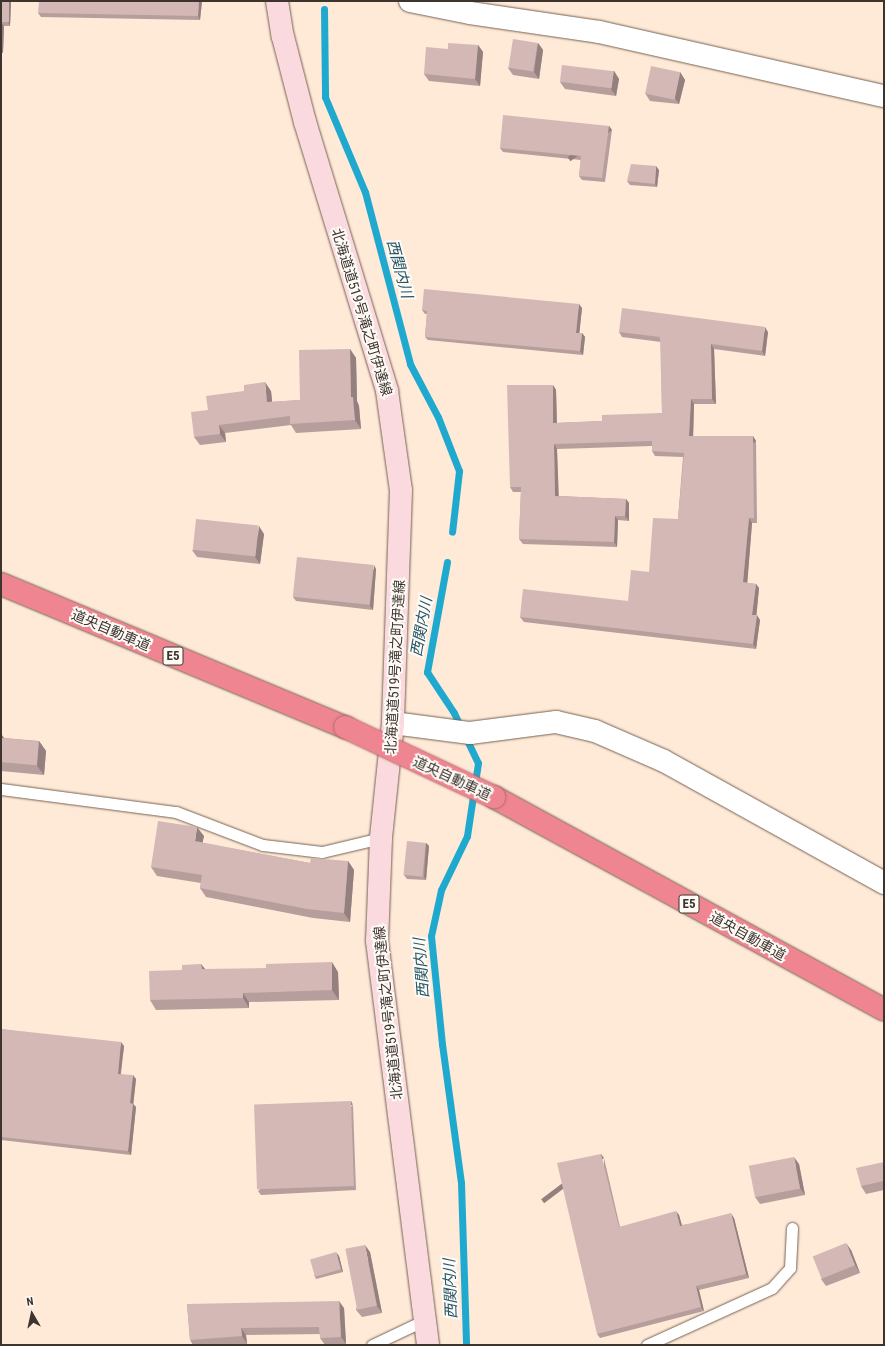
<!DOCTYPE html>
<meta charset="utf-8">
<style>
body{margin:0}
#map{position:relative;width:885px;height:1346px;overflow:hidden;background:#ffe9d7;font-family:"Roboto Condensed","Noto Sans JP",sans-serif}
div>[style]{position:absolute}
.stream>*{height:7px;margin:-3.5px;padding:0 3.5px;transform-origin:3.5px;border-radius:3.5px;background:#20a9ce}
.roads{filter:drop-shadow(0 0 1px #756353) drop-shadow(0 0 1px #756353)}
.lane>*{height:11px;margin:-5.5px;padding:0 5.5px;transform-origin:5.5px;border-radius:5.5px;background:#fff}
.street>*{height:22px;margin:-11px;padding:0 11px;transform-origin:11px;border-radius:11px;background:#fff}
.secondary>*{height:22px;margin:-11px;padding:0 11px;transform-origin:11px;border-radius:11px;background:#fadade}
.highway>*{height:22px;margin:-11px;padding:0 11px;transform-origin:11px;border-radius:11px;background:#ee8590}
.bridges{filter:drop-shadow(0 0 1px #b0696d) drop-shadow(0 0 1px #b0696d)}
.highway-bridge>*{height:22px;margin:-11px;padding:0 11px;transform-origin:11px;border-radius:11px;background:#ee8590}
.wall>*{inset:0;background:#b69e9c}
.shaded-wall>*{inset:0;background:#94817f;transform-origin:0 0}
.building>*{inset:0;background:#d4b8b5;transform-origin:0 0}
span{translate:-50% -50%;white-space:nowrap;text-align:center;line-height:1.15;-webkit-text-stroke:4px #fefaf6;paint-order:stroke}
.shield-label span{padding:1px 3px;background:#fefaf6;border:1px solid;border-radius:3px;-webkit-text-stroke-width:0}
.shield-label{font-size:13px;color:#3d342d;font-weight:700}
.street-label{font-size:14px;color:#3d342d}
.water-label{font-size:15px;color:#245667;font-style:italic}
.frame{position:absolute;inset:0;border:2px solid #3d342d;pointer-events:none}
.north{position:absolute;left:12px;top:1294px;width:40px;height:40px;-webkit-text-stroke:3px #fefaf6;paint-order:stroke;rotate:351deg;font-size:11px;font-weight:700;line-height:16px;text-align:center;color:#3d342d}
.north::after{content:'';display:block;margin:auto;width:14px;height:18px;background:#3d342d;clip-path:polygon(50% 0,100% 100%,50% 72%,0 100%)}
</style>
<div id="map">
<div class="stream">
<i style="left:324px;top:9px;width:88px;rotate:89.3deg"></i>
<i style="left:325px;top:97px;width:103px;rotate:67.2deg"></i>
<i style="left:365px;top:192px;width:178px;rotate:75.3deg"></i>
<i style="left:410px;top:364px;width:60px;rotate:62.2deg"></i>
<i style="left:438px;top:417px;width:58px;rotate:68.7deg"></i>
<i style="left:459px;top:471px;width:61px;rotate:96.5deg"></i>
<i style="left:447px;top:562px;width:112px;rotate:100.3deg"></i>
<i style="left:427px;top:672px;width:49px;rotate:56.6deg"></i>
<i style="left:454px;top:713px;width:55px;rotate:64.4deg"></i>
<i style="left:478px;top:763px;width:74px;rotate:98.6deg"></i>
<i style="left:467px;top:836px;width:60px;rotate:115.7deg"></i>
<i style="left:441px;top:890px;width:47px;rotate:102.3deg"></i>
<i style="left:431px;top:936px;width:109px;rotate:84.2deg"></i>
<i style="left:442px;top:1044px;width:140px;rotate:82.2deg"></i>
<i style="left:461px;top:1183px;width:162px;rotate:88.2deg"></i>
</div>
<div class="roads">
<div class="lane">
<i style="left:1px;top:789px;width:177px;rotate:7.5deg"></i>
<i style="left:176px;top:812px;width:93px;rotate:20.8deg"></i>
<i style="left:263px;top:845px;width:59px;rotate:6.8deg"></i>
<i style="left:322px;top:852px;width:61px;rotate:-13.3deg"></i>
<i style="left:372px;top:1345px;width:59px;rotate:-25.3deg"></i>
<i style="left:647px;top:1345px;width:137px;rotate:-24.5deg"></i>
<i style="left:772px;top:1288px;width:27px;rotate:-48deg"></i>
<i style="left:790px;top:1268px;width:40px;rotate:-87.1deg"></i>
</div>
<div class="street">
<i style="left:410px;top:1px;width:61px;rotate:11.3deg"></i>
<i style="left:470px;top:13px;width:130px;rotate:8.4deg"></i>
<i style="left:599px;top:32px;width:292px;rotate:12.7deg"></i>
<i style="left:393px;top:723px;width:78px;rotate:7.4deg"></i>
<i style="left:470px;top:733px;width:87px;rotate:-7.3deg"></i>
<i style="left:556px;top:722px;width:40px;rotate:13deg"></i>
<i style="left:595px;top:731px;width:75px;rotate:23.5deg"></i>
<i style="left:664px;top:761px;width:252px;rotate:29deg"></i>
</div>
<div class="secondary">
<i style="left:277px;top:1px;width:36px;rotate:81deg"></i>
<i style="left:283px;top:37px;width:88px;rotate:75.5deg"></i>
<i style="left:305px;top:122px;width:281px;rotate:73deg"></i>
<i style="left:387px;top:391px;width:100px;rotate:82deg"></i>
<i style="left:401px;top:490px;width:233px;rotate:92deg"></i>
<i style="left:393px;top:723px;width:116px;rotate:96deg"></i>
<i style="left:381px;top:838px;width:103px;rotate:92.2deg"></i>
<i style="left:377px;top:941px;width:407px;rotate:82.8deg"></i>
</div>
<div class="highway">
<i style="left:1px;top:584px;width:373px;rotate:22.6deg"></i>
<i style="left:494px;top:797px;width:444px;rotate:28.6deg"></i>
</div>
</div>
<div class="bridges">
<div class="highway-bridge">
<i style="left:345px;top:727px;width:165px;rotate:25.2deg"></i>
</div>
</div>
<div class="wall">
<i style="clip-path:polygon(1px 1px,10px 1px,11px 3px,10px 26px,4px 26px,3px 53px,1px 53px)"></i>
<i style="clip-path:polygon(202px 1px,200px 20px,41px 17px,38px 13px)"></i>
<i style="clip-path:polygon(538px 43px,543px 50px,539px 79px,513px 75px,508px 68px)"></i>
<i style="clip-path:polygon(478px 45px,483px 52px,480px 86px,429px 81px,424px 74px,448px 49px)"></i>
<i style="clip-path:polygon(614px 71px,619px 79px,616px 96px,565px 89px,560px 82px)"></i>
<i style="clip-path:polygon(680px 72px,685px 80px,679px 104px,650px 101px,645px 93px)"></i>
<i style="clip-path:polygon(609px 126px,612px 130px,605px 182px,582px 180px,579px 176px,581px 160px,503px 152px,500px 148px)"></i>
<i style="clip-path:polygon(659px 170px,657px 187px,630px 185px,627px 181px)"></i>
<i style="clip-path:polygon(582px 308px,579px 333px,582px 333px,585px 337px,583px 355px,428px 340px,425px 337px,427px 314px,425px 314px,422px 310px)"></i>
<i style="clip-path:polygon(619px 332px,768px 332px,765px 356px,714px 349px,716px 404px,694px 404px,693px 436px,753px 436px,756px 441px,757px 523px,752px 523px,747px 583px,756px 584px,759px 588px,756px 615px,760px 620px,756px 649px,524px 622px,520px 617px,628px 601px,649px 572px,678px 519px,683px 457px,655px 456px,652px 451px,652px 446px,557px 449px,558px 496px,626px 499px,629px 503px,629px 521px,618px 520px,617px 547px,523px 544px,519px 539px,521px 492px,513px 492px,510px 487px,553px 385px,556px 390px,557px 423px,602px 421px,662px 413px,661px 342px,622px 337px)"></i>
<i style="clip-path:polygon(350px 349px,356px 358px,357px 401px,359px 406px,361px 429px,296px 433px,291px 425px,225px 433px,226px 442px,200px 445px,194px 437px,208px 410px,244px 391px,271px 391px,272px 402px,300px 400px)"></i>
<i style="clip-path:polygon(264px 534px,260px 564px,197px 557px,192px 550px)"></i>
<i style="clip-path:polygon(376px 569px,373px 610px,296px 601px,293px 597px)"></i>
<i style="clip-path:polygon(1px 734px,4px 738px,39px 741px,46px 751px,44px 775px,1px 771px)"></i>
<i style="clip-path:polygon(204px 836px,202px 843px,310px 863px,348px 861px,354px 870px,350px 922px,313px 918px,206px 897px,200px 888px,201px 883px,157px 876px,151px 867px)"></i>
<i style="clip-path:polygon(426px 843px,429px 846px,426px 880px,407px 879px,404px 875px)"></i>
<i style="clip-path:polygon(201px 964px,205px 969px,338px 972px,339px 1000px,249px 1002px,249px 1008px,156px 1010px,150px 1000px,182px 970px)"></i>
<i style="clip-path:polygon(1px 1029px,124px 1046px,121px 1074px,136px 1079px,133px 1104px,136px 1107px,131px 1155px,1px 1140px)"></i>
<i style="clip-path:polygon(353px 1105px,356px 1190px,261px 1195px,258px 1191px)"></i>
<i style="clip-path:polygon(604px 1158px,620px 1227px,679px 1215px,682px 1225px,734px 1218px,749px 1278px,699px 1290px,704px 1311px,600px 1338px,597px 1334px)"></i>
<i style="clip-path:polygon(884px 1162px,884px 1190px,866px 1194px,861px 1186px)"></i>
<i style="clip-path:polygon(799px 1164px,805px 1195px,760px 1204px,755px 1197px)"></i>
<i style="clip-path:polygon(851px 1250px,860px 1273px,826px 1286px,821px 1279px)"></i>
<i style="clip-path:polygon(370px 1252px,382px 1313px,362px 1317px,356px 1310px)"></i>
<i style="clip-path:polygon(339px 1256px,343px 1272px,316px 1279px,314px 1275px)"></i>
<i style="clip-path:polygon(187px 1304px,344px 1308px,346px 1344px,325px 1345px,320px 1338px,320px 1334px,246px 1335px,247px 1344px,229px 1345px,193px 1345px,190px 1340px)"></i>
</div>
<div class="shaded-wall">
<i style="clip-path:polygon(9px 1px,10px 1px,11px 3px,10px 26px,8px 22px)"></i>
<i style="clip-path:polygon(199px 1px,202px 1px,200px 20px,198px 16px)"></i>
<i style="clip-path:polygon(1px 22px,4px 26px,3px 53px,1px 51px)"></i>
<i style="clip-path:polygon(538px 43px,543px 50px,539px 79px,534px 72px)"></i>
<i style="clip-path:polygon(478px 45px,483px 52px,480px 86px,475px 79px)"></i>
<i style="clip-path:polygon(614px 71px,619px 79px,616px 96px,611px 89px)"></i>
<i style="clip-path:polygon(680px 72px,685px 80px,679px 104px,674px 97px)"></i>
<i style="left:609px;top:126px;width:5px;height:52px;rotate:53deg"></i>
<i style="clip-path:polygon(656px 166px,659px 170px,657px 187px,655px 184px)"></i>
<i style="clip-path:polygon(579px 304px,582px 308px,579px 337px,576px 333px)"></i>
<i style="clip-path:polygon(765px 327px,768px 332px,765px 356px,762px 351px)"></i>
<i style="clip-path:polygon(582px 333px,585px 337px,583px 355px,580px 351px)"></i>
<i style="clip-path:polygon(711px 344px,714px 349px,716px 404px,712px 399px)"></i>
<i style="clip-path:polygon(350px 349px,356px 358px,357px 401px,359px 406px,361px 429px,355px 420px,351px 397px)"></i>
<i style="clip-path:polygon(265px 382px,271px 391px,273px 410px,267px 402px)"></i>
<i style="clip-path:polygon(553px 385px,556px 390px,557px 428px,553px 423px)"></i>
<i style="clip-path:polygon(691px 399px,694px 404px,693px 441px,689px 436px)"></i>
<i style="clip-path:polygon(219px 425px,225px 433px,226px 442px,220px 434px)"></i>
<i style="left:753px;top:436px;width:6px;height:82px;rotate:59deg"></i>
<i style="clip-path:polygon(554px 444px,557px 449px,559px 501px,555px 496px)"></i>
<i style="clip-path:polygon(626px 499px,629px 503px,629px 521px,625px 516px)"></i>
<i style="clip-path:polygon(615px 516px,618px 520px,617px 547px,614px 542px)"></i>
<i style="clip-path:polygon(749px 518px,752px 523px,747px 587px,743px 582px)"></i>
<i style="clip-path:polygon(259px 526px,264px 534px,260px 564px,255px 557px)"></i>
<i style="clip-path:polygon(374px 565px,376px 569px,373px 610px,370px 606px)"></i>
<i style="clip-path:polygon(756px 584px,759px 588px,756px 620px,752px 615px)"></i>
<i style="clip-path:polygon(757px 615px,760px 620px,756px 649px,753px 644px)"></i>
<i style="clip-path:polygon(1px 734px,4px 738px,1px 744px)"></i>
<i style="clip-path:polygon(39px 741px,46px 751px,44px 775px,37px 766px)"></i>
<i style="clip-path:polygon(197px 827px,204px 836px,201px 850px,195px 841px)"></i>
<i style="clip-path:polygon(426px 843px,429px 846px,426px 880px,424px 877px)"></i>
<i style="clip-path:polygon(348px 861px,354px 870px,350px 922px,344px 913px)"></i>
<i style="clip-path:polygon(332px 962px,338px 972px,339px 1000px,332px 990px)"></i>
<i style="clip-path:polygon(201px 964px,208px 973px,202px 969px)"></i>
<i style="clip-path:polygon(243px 993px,249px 1002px,249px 1008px,243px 998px)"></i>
<i style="clip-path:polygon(121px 1042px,124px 1046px,120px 1077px,118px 1074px)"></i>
<i style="clip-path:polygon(133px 1075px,136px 1079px,133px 1107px,130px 1103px)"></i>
<i style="left:351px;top:1101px;width:4px;height:85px;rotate:63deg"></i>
<i style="clip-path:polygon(133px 1104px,136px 1107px,131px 1155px,128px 1151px)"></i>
<i style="left:601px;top:1154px;width:5px;height:75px;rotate:53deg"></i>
<i style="clip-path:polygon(794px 1157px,799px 1164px,805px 1195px,800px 1188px)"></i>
<i style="clip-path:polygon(676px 1211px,679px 1215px,683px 1230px,680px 1226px)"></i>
<i style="clip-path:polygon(731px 1213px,734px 1218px,749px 1278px,746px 1274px)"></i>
<i style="clip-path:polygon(846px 1243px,851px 1250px,860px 1273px,855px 1265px)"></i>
<i style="clip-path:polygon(365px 1245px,370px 1252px,382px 1313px,377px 1306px)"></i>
<i style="clip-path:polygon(336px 1252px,339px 1256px,343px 1272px,341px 1269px)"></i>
<i style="clip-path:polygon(696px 1286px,699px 1290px,704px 1311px,701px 1307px)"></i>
<i style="clip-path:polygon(339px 1301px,344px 1308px,346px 1344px,341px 1337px)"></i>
<i style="clip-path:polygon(241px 1328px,246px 1335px,247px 1344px,242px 1336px)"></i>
</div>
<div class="building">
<i style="left:1px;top:1px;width:8px;height:21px"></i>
<i style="clip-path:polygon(39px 1px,199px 1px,198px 16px,38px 13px)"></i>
<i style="left:513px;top:39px;width:25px;height:29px;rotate:9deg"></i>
<i style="clip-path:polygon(448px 43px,478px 45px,475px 79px,424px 74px,426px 47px,448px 49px)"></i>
<i style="left:562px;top:65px;width:52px;height:17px;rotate:7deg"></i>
<i style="left:651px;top:66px;width:30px;height:28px;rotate:12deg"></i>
<i style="clip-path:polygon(503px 115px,609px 126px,602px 178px,579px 176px,581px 156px,500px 148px)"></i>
<i style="clip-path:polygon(631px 164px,656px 166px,655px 184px,627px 181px)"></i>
<i style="clip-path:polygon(424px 289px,579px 304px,576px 333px,582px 333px,580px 351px,425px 337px,427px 311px,422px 310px)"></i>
<i style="clip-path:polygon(622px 308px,765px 327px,762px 351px,711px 344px,712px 399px,691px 399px,689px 436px,753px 436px,754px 518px,749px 518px,743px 582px,756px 584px,752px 615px,757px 615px,753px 644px,520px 617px,523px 589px,628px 601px,631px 570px,649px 572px,653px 518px,678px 519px,684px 453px,652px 451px,652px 441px,554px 444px,555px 496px,626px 499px,625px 516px,615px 516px,614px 542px,519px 539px,521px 487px,510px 487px,507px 385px,553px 385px,553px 423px,602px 421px,602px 415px,662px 413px,660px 337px,619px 332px)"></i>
<i style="clip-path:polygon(350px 349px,351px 397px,353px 397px,355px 420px,290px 424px,290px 416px,219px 425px,220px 434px,194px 437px,191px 412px,208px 410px,206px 396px,244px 391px,244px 385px,265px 382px,267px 402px,300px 400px,299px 350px)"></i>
<i style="left:196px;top:519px;width:63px;height:31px;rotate:6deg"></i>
<i style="left:297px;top:557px;width:77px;height:40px;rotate:6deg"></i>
<i style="left:1px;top:738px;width:38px;height:24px;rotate:5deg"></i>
<i style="clip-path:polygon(158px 821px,197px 827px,195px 841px,310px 863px,311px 858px,348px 861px,344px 913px,307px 909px,200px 888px,202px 875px,151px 867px)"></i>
<i style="left:407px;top:841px;width:19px;height:34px;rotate:6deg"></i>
<i style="clip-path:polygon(332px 962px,332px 990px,243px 993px,243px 998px,150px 1000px,149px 971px,182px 970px,182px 965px,201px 964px,202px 969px,266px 968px,266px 964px)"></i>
<i style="clip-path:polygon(1px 1029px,121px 1042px,118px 1074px,133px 1075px,130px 1103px,133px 1104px,128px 1151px,1px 1137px)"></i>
<i style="left:351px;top:1101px;width:85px;height:97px;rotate:88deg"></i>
<i style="clip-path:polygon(601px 1154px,619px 1227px,676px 1211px,680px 1226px,731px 1213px,746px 1274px,696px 1286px,701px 1307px,597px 1334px,557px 1163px)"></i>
<i style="left:794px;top:1157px;width:32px;height:46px;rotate:79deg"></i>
<i style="clip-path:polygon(884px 1162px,884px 1181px,861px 1186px,856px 1168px)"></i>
<i style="left:846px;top:1243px;width:24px;height:36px;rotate:68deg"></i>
<i style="left:365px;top:1245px;width:62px;height:20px;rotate:79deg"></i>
<i style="left:336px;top:1252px;width:18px;height:27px;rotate:74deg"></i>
<i style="clip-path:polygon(339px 1301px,341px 1337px,320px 1338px,319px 1327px,241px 1328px,242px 1336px,190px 1340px,187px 1304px)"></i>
</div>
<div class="shield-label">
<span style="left:173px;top:656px">E5</span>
<span style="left:689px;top:904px">E5</span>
</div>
<div class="street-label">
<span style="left:362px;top:312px;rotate:73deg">北海道道519号滝之町伊達線</span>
<span style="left:111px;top:630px;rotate:23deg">道央自動車道</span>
<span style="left:395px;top:667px;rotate:-87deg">北海道道519号滝之町伊達線</span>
<span style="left:452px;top:778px;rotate:25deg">道央自動車道</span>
<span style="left:748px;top:936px;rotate:29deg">道央自動車道</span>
<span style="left:388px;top:1013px;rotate:-96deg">北海道道519号滝之町伊達線</span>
</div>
<div class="water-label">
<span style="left:399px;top:269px;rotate:75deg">西関内川</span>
<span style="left:422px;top:627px;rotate:-80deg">西関内川</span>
<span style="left:422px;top:968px;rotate:-94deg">西関内川</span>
<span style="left:451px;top:1289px;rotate:-92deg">西関内川</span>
</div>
<div class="frame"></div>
<div class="north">N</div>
</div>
